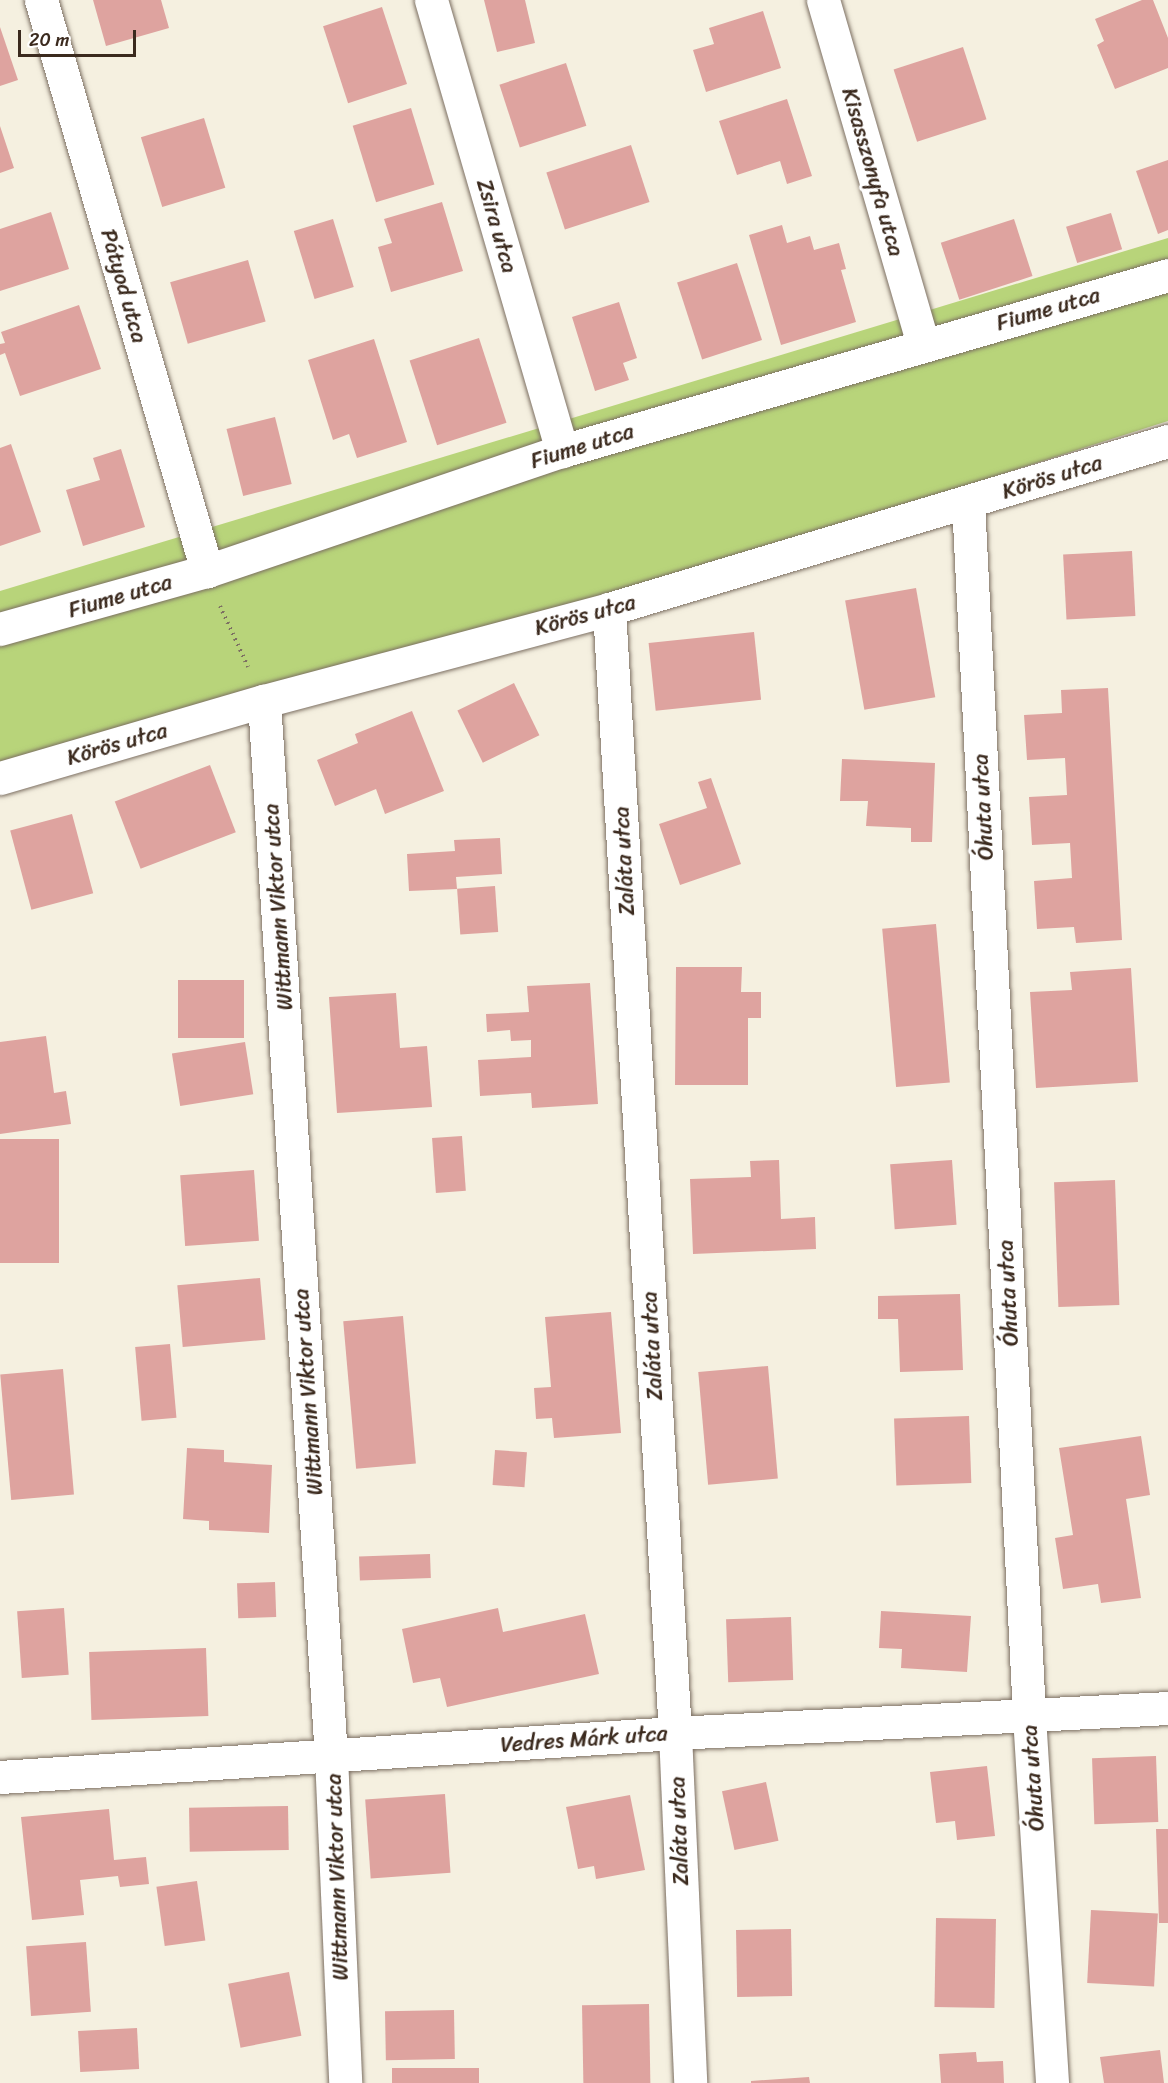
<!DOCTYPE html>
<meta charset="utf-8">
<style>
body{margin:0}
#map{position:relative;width:1168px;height:2083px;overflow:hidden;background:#f5f0e0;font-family:Sriracha,sans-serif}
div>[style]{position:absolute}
.green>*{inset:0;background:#b8d47a}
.building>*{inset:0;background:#dea39f;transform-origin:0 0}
.path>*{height:4px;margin-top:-2px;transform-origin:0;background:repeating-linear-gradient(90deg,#7c6f62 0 1.5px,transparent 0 6px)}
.roads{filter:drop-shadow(0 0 2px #7c6f62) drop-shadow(0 0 2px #7c6f62)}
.street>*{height:33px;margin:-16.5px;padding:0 16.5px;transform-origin:16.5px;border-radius:16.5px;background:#fff}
span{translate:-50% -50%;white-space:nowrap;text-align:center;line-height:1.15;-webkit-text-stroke:6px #fff;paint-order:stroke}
.street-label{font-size:22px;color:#3b2a1e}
.scale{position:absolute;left:18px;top:30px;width:118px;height:27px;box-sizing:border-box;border:3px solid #3b2a1e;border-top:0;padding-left:8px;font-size:18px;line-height:21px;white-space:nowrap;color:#3b2a1e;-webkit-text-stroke:4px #fff;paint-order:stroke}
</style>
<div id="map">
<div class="green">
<i style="clip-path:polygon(1168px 238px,1168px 421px,0 794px,0 591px)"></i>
</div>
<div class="building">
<i style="clip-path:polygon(93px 0,161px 0,169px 28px,106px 46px)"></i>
<i style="clip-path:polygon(484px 0,525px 0,535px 43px,497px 52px)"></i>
<i style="clip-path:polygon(1142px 0,1153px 0,1168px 38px,1168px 68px,1115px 89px,1097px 45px,1104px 41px,1095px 19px)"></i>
<i style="left:382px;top:7px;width:81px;height:62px;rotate:72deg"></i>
<i style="clip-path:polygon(763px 11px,781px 68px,706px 92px,693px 50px,714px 44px,709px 28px)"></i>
<i style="clip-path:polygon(0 27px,18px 80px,0 86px)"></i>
<i style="left:963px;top:47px;width:76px;height:73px;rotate:72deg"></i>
<i style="left:566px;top:63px;width:66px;height:70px;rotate:72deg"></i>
<i style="clip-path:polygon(787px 99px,812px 176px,787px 184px,780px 161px,737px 175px,719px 121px)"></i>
<i style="left:411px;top:108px;width:80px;height:61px;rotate:73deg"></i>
<i style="left:204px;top:118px;width:73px;height:66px;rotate:73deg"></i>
<i style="clip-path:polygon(0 126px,14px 168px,0 173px)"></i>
<i style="left:631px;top:145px;width:60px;height:89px;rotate:72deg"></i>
<i style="clip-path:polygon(1168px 160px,1168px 230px,1158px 234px,1136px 171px)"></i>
<i style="clip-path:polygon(442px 202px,463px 271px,391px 292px,378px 247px,392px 243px,384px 219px)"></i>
<i style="clip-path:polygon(51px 212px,69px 269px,0 291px,0 229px)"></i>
<i style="left:1111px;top:213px;width:38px;height:47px;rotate:73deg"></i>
<i style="left:333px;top:219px;width:71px;height:41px;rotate:73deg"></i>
<i style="left:1014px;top:219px;width:60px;height:77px;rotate:72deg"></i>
<i style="clip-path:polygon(782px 225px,787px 243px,810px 236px,814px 250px,839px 243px,846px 269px,841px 270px,856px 322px,781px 345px,749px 235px)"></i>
<i style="left:248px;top:260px;width:64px;height:81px;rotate:74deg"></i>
<i style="left:737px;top:263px;width:81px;height:63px;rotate:72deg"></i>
<i style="clip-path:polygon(619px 302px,637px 358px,623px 363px,629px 380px,595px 391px,572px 317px)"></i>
<i style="clip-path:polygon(79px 305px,101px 369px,20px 396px,5px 353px,0 355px,0 344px,5px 343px,1px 332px)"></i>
<i style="left:479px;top:338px;width:89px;height:73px;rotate:72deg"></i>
<i style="clip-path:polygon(374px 339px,407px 442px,357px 458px,349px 434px,333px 440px,308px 360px)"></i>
<i style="left:275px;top:417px;width:69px;height:50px;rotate:76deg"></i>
<i style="clip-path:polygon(11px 444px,41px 532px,0 546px,0 448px)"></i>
<i style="clip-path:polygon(121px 449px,145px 527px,83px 546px,66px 490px,100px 480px,93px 458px)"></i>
<i style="left:1132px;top:551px;width:65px;height:69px;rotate:87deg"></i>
<i style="left:916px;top:588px;width:111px;height:72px;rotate:80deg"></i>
<i style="left:754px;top:632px;width:68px;height:106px;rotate:84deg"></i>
<i style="left:514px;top:683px;width:58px;height:63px;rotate:64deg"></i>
<i style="clip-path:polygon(1108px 688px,1122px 940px,1076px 943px,1074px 927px,1037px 929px,1034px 881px,1072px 878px,1070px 843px,1032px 845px,1029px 797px,1067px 795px,1065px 758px,1027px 760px,1024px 715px,1062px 713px,1061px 690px)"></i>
<i style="clip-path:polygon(412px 711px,444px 791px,385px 814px,376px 789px,335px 806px,317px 760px,358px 743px,355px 734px)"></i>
<i style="clip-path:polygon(842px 759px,935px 763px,932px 842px,911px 842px,911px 828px,866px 826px,868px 801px,840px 801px)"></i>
<i style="left:210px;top:765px;width:72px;height:102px;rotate:69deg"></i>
<i style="clip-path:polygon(711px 778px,741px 864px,680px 885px,659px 824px,707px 808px,698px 782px)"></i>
<i style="left:72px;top:814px;width:82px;height:64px;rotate:75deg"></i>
<i style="clip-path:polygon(500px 838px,502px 874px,456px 877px,457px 889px,409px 891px,407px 854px,455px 851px,454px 840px)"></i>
<i style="left:495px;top:886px;width:46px;height:38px;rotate:86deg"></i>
<i style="left:936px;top:924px;width:159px;height:54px;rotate:85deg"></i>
<i style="clip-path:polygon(676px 967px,742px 967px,741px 992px,761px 992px,761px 1018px,748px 1018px,748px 1085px,675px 1085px)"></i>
<i style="clip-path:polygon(1131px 968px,1138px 1082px,1036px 1088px,1030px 992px,1072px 990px,1070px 972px)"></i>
<i style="left:244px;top:980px;width:58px;height:66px;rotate:90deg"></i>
<i style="clip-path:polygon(590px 983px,598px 1104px,532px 1108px,531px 1093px,480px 1096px,478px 1060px,531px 1057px,531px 1040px,511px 1041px,510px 1030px,487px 1032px,486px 1014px,529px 1012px,527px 986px)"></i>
<i style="clip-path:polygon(396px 993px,400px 1048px,427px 1046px,432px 1107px,337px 1113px,329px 997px)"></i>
<i style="clip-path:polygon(46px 1036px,54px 1093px,66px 1091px,71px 1124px,0 1134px,0 1042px)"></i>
<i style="left:245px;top:1042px;width:53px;height:74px;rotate:81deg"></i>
<i style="left:462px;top:1136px;width:55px;height:30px;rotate:86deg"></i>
<i style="left:59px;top:1139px;width:124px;height:59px;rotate:90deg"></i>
<i style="clip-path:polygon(779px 1160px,781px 1219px,815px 1217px,816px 1249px,693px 1254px,690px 1179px,751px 1177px,750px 1161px)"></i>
<i style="left:952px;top:1160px;width:65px;height:62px;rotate:86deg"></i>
<i style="left:254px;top:1170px;width:71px;height:74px;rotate:86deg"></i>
<i style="left:1115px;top:1180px;width:125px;height:61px;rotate:88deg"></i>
<i style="left:260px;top:1278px;width:62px;height:83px;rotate:85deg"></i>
<i style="clip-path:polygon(960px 1294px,963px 1370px,900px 1372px,898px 1319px,878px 1319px,878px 1296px)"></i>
<i style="clip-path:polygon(611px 1312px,621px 1433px,554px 1438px,552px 1418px,536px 1419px,534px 1388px,551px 1387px,545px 1317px)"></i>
<i style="left:403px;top:1316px;width:148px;height:60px;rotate:85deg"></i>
<i style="left:170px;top:1344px;width:74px;height:35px;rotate:85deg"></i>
<i style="left:768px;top:1366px;width:113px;height:70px;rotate:85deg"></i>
<i style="left:63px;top:1369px;width:126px;height:63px;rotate:85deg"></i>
<i style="left:969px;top:1416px;width:67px;height:75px;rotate:88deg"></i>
<i style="clip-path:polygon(1141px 1436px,1150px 1495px,1126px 1499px,1141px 1598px,1101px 1603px,1098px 1584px,1063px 1589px,1055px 1538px,1073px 1535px,1059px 1448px)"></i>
<i style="clip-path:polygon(187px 1448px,224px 1450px,224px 1462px,272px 1465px,269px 1533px,209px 1530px,209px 1521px,183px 1519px)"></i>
<i style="left:495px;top:1450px;width:32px;height:35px;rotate:4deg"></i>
<i style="left:430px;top:1554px;width:24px;height:71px;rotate:88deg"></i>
<i style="left:275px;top:1582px;width:35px;height:38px;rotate:88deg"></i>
<i style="left:64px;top:1608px;width:67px;height:47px;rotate:86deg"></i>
<i style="clip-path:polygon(498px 1608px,503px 1632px,585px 1614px,599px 1674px,447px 1707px,440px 1678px,413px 1683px,402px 1629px)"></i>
<i style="clip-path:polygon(881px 1611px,971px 1616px,967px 1672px,901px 1668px,902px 1649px,879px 1648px)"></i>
<i style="left:791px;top:1617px;width:63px;height:65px;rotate:88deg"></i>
<i style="left:206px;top:1648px;width:68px;height:117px;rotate:88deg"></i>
<i style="left:1156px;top:1756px;width:66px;height:64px;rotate:88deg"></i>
<i style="clip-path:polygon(987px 1766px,995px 1836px,957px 1840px,955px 1821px,936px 1823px,930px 1772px)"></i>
<i style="left:766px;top:1782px;width:60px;height:45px;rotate:78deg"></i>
<i style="left:445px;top:1794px;width:79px;height:80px;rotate:86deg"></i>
<i style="clip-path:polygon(630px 1795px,645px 1870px,596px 1879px,594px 1866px,578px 1869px,566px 1807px)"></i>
<i style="left:288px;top:1806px;width:44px;height:99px;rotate:89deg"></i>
<i style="clip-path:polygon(109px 1809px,114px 1860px,146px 1857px,149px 1884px,120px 1887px,118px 1876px,80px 1880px,84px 1915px,32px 1920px,21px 1817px)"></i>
<i style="clip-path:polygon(1156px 1829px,1168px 1829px,1168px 1923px,1159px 1923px)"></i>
<i style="left:197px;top:1881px;width:60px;height:41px;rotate:82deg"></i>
<i style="left:1091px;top:1910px;width:67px;height:73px;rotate:3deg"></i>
<i style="left:936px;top:1918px;width:60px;height:89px;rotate:1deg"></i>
<i style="left:791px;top:1929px;width:67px;height:55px;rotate:89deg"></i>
<i style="left:86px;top:1942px;width:70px;height:60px;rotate:86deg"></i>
<i style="left:289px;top:1972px;width:65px;height:62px;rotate:79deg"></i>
<i style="left:649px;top:2004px;width:79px;height:67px;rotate:89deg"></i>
<i style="left:454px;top:2010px;width:49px;height:69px;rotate:89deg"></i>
<i style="left:137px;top:2028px;width:41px;height:59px;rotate:87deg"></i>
<i style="clip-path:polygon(1160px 2050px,1164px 2083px,1104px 2083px,1100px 2057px)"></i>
<i style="clip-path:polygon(976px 2052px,977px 2062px,1003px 2061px,1004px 2083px,941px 2083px,939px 2054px)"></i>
<i style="left:479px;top:2068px;width:15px;height:87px;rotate:90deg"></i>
<i style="clip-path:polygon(809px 2077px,810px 2083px,751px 2083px,751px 2081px)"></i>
</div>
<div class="path">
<i style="left:220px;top:606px;width:67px;rotate:65.3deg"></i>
</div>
<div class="roads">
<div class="street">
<i style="left:41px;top:0;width:595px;rotate:73.79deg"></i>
<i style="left:431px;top:0;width:470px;rotate:73.8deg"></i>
<i style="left:823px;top:0;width:358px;rotate:73.8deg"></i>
<i style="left:968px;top:502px;width:1216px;rotate:87.12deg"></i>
<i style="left:1029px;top:1716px;width:368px;rotate:86.4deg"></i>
<i style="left:609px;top:609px;width:1126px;rotate:86.64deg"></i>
<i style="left:675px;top:1733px;width:350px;rotate:87.5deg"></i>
<i style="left:0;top:629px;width:215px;rotate:-15.7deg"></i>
<i style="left:207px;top:571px;width:375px;rotate:-18.7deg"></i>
<i style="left:562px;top:451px;width:631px;rotate:-16.19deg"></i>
<i style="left:264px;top:701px;width:1057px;rotate:86.37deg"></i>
<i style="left:331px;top:1756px;width:327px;rotate:87.5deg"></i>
<i style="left:0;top:778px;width:275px;rotate:-16.3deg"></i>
<i style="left:264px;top:701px;width:357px;rotate:-14.9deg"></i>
<i style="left:609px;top:609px;width:584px;rotate:-16.73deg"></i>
<i style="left:0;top:1777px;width:676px;rotate:-3.73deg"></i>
<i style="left:675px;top:1733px;width:494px;rotate:-2.9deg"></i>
</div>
</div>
<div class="street-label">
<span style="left:873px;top:172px;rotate:74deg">Kisasszonyfa utca</span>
<span style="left:497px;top:226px;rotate:74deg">Zsira utca</span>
<span style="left:124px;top:286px;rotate:74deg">Pátyod utca</span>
<span style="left:1048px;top:309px;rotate:-16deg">Fiume utca</span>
<span style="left:582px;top:446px;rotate:-17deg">Fiume utca</span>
<span style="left:1052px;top:477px;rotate:-17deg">Körös utca</span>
<span style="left:120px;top:596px;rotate:-16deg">Fiume utca</span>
<span style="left:585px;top:615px;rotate:-15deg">Körös utca</span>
<span style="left:117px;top:744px;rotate:-16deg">Körös utca</span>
<span style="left:983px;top:807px;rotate:-93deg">Óhuta utca</span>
<span style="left:624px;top:861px;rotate:-93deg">Zaláta utca</span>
<span style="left:278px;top:907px;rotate:-94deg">Wittmann Viktor utca</span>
<span style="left:1008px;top:1293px;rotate:-93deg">Óhuta utca</span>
<span style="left:652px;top:1346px;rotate:-93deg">Zaláta utca</span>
<span style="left:308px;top:1392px;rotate:-94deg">Wittmann Viktor utca</span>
<span style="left:584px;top:1739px;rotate:-4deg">Vedres Márk utca</span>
<span style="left:1033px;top:1778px;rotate:-94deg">Óhuta utca</span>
<span style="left:679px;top:1831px;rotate:-92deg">Zaláta utca</span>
<span style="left:337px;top:1877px;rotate:-92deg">Wittmann Viktor utca</span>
</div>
<div class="scale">20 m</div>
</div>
